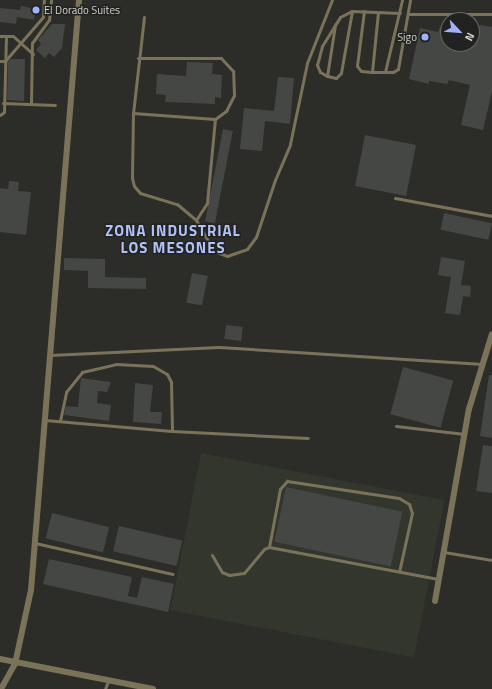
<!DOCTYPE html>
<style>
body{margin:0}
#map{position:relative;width:492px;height:689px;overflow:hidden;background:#2c2d29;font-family:"Titillium Web",sans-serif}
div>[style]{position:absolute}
.built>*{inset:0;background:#33362d;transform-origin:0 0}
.building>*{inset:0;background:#444744;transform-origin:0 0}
.service>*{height:3px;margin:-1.5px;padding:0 1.5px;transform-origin:1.5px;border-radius:1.5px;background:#7b725a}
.minor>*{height:6px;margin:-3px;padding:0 3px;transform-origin:3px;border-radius:3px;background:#7b725a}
.dots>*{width:11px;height:11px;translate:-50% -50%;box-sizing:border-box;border:2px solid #222320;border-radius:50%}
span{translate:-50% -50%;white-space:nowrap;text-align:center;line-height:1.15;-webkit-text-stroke:3px #222320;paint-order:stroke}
.poi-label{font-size:11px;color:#d2d3d0}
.left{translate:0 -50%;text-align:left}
.right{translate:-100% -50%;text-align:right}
.district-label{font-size:15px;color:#b1c2f9;font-weight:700;letter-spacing:1px}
.north{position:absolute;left:440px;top:12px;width:40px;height:40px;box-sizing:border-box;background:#222320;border:1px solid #686966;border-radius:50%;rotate:116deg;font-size:11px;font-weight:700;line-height:16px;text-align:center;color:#d2d3d0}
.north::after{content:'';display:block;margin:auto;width:14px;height:18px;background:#9fb3fd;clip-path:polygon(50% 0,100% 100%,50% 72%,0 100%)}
</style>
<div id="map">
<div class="built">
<i style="left:201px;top:453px;width:248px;height:160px;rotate:11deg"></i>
</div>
<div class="building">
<i style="clip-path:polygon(21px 6px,36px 9px,34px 20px,17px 17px,16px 24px,0 22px,0 8px,20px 10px)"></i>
<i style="clip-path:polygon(52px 24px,65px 24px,62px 48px,54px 57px,49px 53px,45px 58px,36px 50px,41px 44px,38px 40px)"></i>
<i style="clip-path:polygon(480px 25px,492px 27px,492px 91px,483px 130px,461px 125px,470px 85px,449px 80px,447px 84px,429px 81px,429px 84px,409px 79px,420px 28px,438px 32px,440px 27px,448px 29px,448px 44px,472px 44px,472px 29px,477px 30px)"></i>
<i style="clip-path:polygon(11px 59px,25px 59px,24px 101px,7px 100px,8px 62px)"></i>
<i style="clip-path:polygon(187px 62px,213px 63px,212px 74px,222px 75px,221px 98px,215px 97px,215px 104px,165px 102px,166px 95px,156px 94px,157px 74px,186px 76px)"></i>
<i style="clip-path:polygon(278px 77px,294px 78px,290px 124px,265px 121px,262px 151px,240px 149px,244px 108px,274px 111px)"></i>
<i style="left:223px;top:129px;width:10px;height:94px;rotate:11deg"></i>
<i style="left:365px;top:135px;width:52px;height:52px;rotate:11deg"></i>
<i style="clip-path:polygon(9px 181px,19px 182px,18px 191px,31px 192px,26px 235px,0 232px,0 188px,8px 189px)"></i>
<i style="left:444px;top:213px;width:49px;height:17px;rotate:12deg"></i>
<i style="clip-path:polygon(441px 257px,465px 261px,461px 285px,471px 286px,470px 297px,463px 296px,460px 315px,445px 313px,451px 277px,438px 275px)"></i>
<i style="clip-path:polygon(64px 258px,105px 259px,105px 277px,146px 278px,146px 289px,88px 288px,88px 271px,64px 270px)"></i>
<i style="left:192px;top:273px;width:16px;height:30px;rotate:11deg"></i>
<i style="left:226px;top:325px;width:17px;height:14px;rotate:7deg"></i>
<i style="left:403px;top:367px;width:52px;height:49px;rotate:15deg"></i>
<i style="clip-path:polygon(489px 375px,492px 375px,492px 438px,480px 436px)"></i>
<i style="clip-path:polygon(81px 378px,111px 382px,107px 392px,98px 391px,97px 403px,111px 405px,109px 421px,64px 415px,66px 406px,78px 407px)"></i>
<i style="clip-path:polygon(135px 383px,153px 385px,150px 412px,162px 412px,161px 424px,133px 422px)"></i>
<i style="clip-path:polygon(483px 445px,492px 446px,492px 493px,476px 491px)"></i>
<i style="left:286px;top:487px;width:119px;height:56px;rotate:12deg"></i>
<i style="left:52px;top:513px;width:59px;height:26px;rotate:14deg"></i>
<i style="left:119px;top:526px;width:65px;height:26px;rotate:13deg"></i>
<i style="clip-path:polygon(49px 559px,132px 577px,128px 596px,137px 598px,142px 577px,174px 584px,168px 612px,43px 584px)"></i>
</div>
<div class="service">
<i style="left:402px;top:0;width:74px;rotate:103.3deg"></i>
<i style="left:385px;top:72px;width:8px"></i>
<i style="left:393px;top:72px;width:6px;rotate:-31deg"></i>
<i style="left:398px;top:69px;width:70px;rotate:-80.1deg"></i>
<i style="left:352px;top:11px;width:63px;rotate:100.1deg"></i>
<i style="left:341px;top:73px;width:7px;rotate:135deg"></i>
<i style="left:336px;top:78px;width:9px;rotate:-167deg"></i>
<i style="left:327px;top:76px;width:8px;rotate:-150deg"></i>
<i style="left:320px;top:72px;width:8px;rotate:-113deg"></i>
<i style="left:317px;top:65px;width:20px;rotate:-75deg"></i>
<i style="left:322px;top:46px;width:34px;rotate:-58deg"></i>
<i style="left:340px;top:17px;width:13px;rotate:-27deg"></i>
<i style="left:352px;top:11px;width:48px;rotate:2.4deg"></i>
<i style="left:364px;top:11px;width:55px;rotate:97.3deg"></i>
<i style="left:357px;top:66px;width:6px;rotate:51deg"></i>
<i style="left:361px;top:71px;width:11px;rotate:5deg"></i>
<i style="left:378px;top:12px;width:60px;rotate:95.7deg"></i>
<i style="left:372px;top:72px;width:13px"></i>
<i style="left:409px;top:14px;width:83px"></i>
<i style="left:144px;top:17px;width:97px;rotate:96.5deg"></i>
<i style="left:133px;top:113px;width:65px;rotate:90.9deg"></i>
<i style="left:132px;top:178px;width:8px;rotate:76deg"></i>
<i style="left:134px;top:186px;width:9px;rotate:49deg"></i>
<i style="left:140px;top:193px;width:39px;rotate:17deg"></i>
<i style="left:177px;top:204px;width:25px;rotate:40deg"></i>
<i style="left:196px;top:220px;width:36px;rotate:60deg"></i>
<i style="left:214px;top:251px;width:14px;rotate:21deg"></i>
<i style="left:227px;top:256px;width:21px;rotate:-19deg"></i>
<i style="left:247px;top:249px;width:15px;rotate:-53deg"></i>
<i style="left:256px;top:237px;width:60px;rotate:-71.6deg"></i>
<i style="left:275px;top:180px;width:39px;rotate:-67deg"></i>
<i style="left:290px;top:144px;width:83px;rotate:-78.1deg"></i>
<i style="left:307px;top:63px;width:68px;rotate:-68.4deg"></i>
<i style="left:0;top:36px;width:13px"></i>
<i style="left:13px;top:36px;width:27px;rotate:42deg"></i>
<i style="left:0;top:61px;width:5px"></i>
<i style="left:5px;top:61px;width:58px;rotate:-49.2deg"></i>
<i style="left:43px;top:17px;width:17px;rotate:-87deg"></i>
<i style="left:327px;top:76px;width:52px;rotate:-81.1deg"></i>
<i style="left:3px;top:103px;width:52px;rotate:2.2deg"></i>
<i style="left:31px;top:104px;width:61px;rotate:-89.1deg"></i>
<i style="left:32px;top:43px;width:29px;rotate:-54deg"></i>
<i style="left:49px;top:20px;width:20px;rotate:-84deg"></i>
<i style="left:133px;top:113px;width:82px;rotate:4.2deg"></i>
<i style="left:215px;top:119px;width:14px;rotate:-36deg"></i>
<i style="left:226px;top:111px;width:18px;rotate:-63deg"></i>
<i style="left:234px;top:95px;width:24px;rotate:-92deg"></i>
<i style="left:233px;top:71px;width:18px;rotate:-133deg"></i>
<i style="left:221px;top:58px;width:83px;rotate:180deg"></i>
<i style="left:0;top:115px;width:5px;rotate:-37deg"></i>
<i style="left:4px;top:112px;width:76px;rotate:-88.5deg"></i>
<i style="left:395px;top:198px;width:99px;rotate:10.5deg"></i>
<i style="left:196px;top:220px;width:20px;rotate:-57deg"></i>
<i style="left:207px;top:203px;width:84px;rotate:-84.6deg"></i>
<i style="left:50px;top:355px;width:169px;rotate:-2.7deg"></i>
<i style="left:219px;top:347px;width:264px;rotate:3.7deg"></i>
<i style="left:45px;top:420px;width:127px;rotate:5deg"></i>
<i style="left:172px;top:431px;width:136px;rotate:2.9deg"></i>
<i style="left:60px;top:421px;width:30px;rotate:-78deg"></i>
<i style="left:66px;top:392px;width:26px;rotate:-51deg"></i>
<i style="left:82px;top:372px;width:35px;rotate:-13deg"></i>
<i style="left:116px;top:364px;width:37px;rotate:3deg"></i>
<i style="left:153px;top:366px;width:16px;rotate:30deg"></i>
<i style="left:167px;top:374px;width:9px;rotate:63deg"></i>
<i style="left:171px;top:382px;width:49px;rotate:88.8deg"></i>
<i style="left:396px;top:426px;width:69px;rotate:6.6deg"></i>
<i style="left:35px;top:543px;width:141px;rotate:12.7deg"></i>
<i style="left:269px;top:547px;width:59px;rotate:-79.3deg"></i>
<i style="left:280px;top:489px;width:11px;rotate:-49deg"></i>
<i style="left:287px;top:481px;width:113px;rotate:8.6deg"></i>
<i style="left:399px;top:498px;width:12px;rotate:31deg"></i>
<i style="left:409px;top:504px;width:9px;rotate:72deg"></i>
<i style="left:412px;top:513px;width:60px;rotate:102.4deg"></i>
<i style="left:444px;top:552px;width:49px;rotate:9.5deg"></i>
<i style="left:212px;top:555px;width:20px;rotate:60deg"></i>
<i style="left:222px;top:572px;width:8px;rotate:23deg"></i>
<i style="left:229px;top:575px;width:15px;rotate:-8deg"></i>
<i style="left:244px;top:573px;width:31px;rotate:-50deg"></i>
<i style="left:264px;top:549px;width:5px;rotate:-22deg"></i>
<i style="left:269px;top:547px;width:172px;rotate:10.7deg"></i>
<i style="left:105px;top:689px;width:9px;rotate:-69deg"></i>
</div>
<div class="minor">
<i style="left:435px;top:601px;width:195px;rotate:-80deg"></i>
<i style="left:469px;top:409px;width:78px;rotate:-73deg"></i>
<i style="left:0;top:659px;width:156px;rotate:11.1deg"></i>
<i style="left:1px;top:689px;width:29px;rotate:-61deg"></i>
<i style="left:15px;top:664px;width:76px;rotate:-77.8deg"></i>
<i style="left:31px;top:590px;width:592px;rotate:-85.35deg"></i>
</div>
<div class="dots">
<i style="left:36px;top:10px;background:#9fb3fd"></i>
<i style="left:425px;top:37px;background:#9fb3fd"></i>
</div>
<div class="poi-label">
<span class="left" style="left:44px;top:10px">El Dorado Suites</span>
<span class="right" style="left:417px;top:37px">Sigo</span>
</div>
<div class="district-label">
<span style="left:173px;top:239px">ZONA INDUSTRIAL<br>LOS MESONES</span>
</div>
<div class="north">N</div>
</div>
